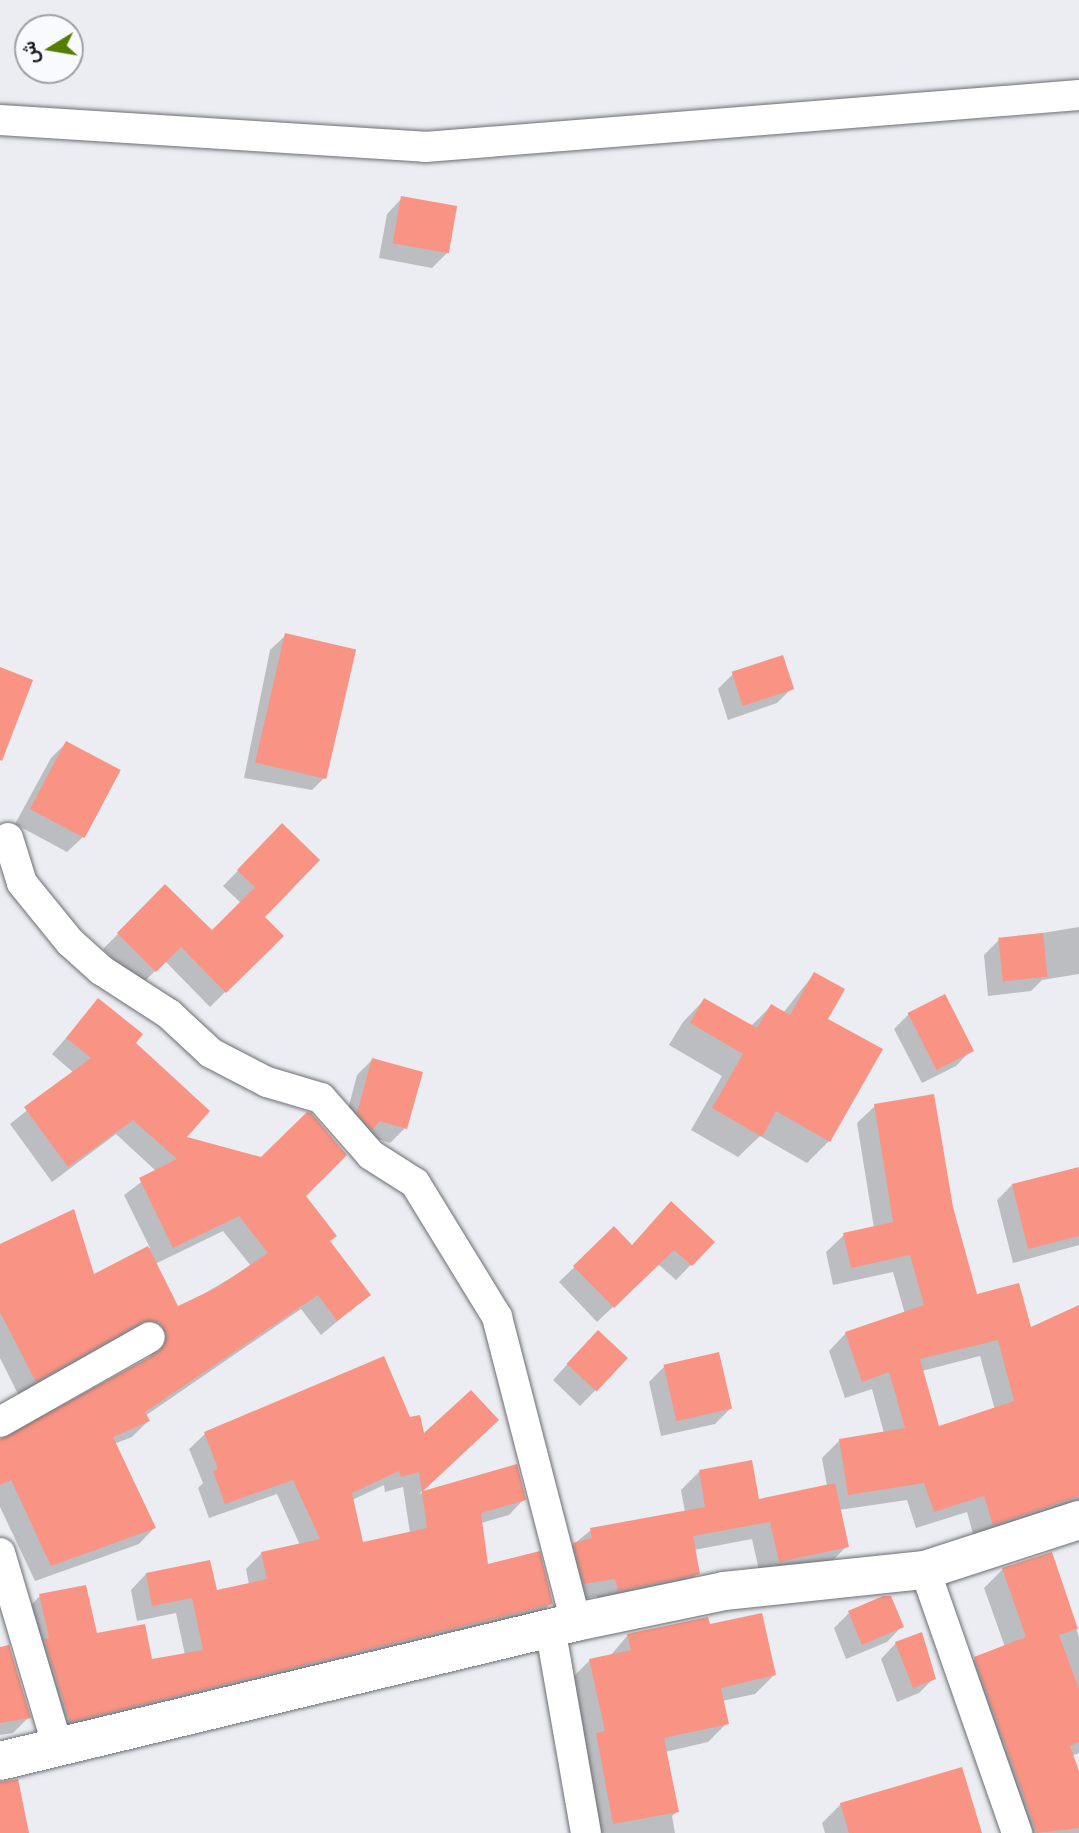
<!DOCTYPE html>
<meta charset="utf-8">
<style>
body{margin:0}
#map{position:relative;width:1079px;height:1833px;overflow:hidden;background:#ebedf2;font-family:"Roboto Condensed",Vazirmatn,sans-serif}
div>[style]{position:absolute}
.shadow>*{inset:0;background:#0003}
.building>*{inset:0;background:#f99484;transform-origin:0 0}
.roads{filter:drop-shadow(0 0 2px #6c6e73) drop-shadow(0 0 2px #6c6e73)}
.street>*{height:30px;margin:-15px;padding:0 15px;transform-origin:15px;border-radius:15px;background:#fff}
.secondary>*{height:38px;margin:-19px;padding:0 19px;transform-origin:19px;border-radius:19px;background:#fff}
span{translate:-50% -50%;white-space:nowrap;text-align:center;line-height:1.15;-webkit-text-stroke:5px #f9fafe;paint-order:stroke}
.north{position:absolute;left:14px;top:14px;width:70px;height:70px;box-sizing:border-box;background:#f9fafe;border:2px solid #a0a0a4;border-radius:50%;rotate:259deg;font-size:19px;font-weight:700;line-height:28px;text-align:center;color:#1a1a1c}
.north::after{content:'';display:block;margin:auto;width:24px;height:32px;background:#537d00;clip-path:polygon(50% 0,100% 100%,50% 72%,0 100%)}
</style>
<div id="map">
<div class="shadow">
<i style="clip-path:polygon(402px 198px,448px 252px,432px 268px,379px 258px,387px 214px)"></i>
<i style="clip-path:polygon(286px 635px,327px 775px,312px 790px,244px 778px,270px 650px)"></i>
<i style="clip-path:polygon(733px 674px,792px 688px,777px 703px,728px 720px,718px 689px)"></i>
<i style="clip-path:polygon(66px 743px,83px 837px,67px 852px,15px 824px,51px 758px)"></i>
<i style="clip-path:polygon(282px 826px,263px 917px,281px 936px,210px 1007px,165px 961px,140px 986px,103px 949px,165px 887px,212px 932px,241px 903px,223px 886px)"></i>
<i style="clip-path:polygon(1079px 927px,1079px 974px,1042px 980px,1031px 991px,988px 996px,984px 955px,999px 940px)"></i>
<i style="clip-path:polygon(814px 974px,826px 1020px,829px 1141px,807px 1163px,760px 1136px,738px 1157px,691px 1130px,722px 1076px,669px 1045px,683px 1022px,704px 1000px,750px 1027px,771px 1006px,783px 1013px)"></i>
<i style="clip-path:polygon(evenodd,99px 1000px,134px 1043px,184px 1138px,304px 1196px,329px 1242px,369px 1295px,321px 1335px,301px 1309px,145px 1416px,148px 1421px,132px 1437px,114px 1444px,154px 1528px,139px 1544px,35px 1581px,0 1507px,0 1441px,149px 1359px,152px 1353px,144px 1338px,19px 1396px,0 1358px,0 1246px,93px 1276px,150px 1248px,124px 1195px,156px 1171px,116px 1134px,52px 1182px,10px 1124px,74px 1073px,52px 1054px,99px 1000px,223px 1231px,251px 1266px,178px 1309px,155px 1264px,223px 1231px)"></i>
<i style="clip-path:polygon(909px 1014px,971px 1050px,956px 1066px,922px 1083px,894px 1029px)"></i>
<i style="clip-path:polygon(372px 1060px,405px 1128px,390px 1143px,343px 1128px,357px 1075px)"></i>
<i style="clip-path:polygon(evenodd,875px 1106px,951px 1208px,975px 1296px,1030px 1329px,1079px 1307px,1079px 1508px,975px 1541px,967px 1512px,916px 1528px,907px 1500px,839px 1510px,847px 1546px,828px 1565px,761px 1579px,752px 1539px,694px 1550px,698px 1573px,680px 1591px,600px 1608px,597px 1596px,566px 1602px,556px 1562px,574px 1544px,591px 1530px,685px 1512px,681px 1490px,699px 1472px,758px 1501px,827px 1486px,822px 1458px,840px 1440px,884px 1433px,872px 1389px,845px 1398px,829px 1351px,846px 1333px,905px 1314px,893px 1272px,833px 1285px,826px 1252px,844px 1235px,874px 1228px,857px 1123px,875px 1106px,980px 1356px,995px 1410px,938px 1428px,922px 1371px,980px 1356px)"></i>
<i style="clip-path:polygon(1079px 1179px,1079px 1245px,1013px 1263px,997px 1200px,1012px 1185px)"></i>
<i style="clip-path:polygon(614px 1229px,631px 1247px,713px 1242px,676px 1280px,658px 1264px,597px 1322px,559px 1282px)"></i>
<i style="clip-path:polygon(583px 1347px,626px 1359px,580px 1406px,553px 1380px)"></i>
<i style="clip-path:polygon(664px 1367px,730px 1409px,715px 1424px,661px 1436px,649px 1382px)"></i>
<i style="clip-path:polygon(evenodd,409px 1420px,423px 1437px,481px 1435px,419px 1494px,516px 1466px,524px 1499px,509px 1515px,481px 1523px,486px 1566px,551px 1603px,536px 1619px,54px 1736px,24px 1612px,40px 1596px,95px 1635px,151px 1661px,185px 1655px,176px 1613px,137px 1621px,131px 1590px,146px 1574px,215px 1592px,249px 1584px,246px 1569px,262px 1553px,300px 1545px,277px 1494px,209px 1518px,198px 1488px,203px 1483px,189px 1449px,205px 1434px,409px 1420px,384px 1485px,385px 1492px,403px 1487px,410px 1533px,362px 1544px,352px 1500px,384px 1485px)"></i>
<i style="clip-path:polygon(1051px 1554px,1079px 1637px,1079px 1753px,1071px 1756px,1079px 1776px,1079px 1833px,1012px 1833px,956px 1678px,975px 1659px,1005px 1647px,984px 1588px,1003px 1569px)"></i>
<i style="clip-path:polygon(849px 1613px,902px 1626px,887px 1642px,846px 1659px,834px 1628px)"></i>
<i style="clip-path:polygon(709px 1626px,774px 1675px,755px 1694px,722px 1701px,727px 1723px,708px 1742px,665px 1752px,677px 1812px,672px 1816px,675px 1833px,592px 1833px,578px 1753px,586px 1745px,571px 1679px,590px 1660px,610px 1656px,628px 1635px)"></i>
<i style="clip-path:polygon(896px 1643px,934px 1678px,919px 1693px,897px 1702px,881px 1659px)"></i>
<i style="clip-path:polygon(0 1648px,29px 1717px,13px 1733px,0 1735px)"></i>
<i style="clip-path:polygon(841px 1804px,980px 1833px,825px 1833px,822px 1823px)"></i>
</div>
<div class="building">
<i style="left:401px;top:196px;width:57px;height:48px;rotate:10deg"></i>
<i style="left:285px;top:633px;width:73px;height:133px;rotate:13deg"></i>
<i style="left:783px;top:655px;width:36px;height:54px;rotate:72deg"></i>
<i style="clip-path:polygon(0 667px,33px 680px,2px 761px,0 760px)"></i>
<i style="left:66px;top:741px;width:62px;height:77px;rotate:28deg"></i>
<i style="clip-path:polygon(282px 823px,320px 860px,265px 917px,284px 936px,226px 993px,181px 947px,156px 972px,117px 933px,165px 884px,212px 930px,255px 887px,237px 870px)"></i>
<i style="left:1043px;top:933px;width:44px;height:45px;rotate:84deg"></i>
<i style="clip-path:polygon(814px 972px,845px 989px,828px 1019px,883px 1049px,830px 1142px,776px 1111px,762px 1137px,712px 1108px,743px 1054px,690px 1023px,704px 998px,757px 1028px,771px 1004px,790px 1015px)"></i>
<i style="left:945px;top:994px;width:64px;height:42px;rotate:63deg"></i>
<i style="clip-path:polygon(98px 998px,143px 1034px,136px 1043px,210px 1111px,187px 1137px,261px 1157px,307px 1112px,311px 1113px,347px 1155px,306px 1196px,337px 1236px,330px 1241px,371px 1295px,337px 1321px,318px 1295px,145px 1412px,150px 1421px,113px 1437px,156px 1528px,51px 1566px,11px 1480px,0 1485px,0 1439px,159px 1352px,167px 1336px,159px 1322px,142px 1322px,36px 1382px,0 1312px,0 1244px,74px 1209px,94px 1274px,148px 1246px,178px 1306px,216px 1288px,268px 1253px,239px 1216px,173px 1248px,139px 1178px,177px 1159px,133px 1120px,68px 1167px,24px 1107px,91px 1058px,66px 1038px)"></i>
<i style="clip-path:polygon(372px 1058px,423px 1072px,407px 1129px,380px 1121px,372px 1130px,357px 1113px)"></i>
<i style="clip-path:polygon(evenodd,934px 1094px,953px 1207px,977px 1294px,1019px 1283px,1031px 1327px,1079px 1305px,1079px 1496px,993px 1525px,984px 1496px,934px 1512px,924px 1483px,848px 1495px,839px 1439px,905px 1428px,889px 1372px,862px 1382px,845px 1332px,924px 1305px,910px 1255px,851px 1268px,843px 1233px,893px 1222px,874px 1104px,934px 1094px,998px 1340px,1014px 1401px,939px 1426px,920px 1359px,998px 1340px)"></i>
<i style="clip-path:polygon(1079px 1167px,1079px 1236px,1028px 1249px,1012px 1184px)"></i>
<i style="clip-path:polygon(671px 1201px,715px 1242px,692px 1266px,674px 1250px,614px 1308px,573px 1266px,614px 1226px,632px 1245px)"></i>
<i style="left:598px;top:1330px;width:41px;height:46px;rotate:43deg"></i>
<i style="left:719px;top:1352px;width:58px;height:57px;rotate:77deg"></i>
<i style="clip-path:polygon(evenodd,384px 1356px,410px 1417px,420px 1415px,424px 1433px,471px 1390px,499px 1420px,423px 1491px,517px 1464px,526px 1500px,481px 1513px,488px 1564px,540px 1551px,553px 1604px,70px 1722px,44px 1639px,49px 1638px,39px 1594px,86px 1585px,97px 1633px,145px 1624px,152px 1659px,203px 1650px,192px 1598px,152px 1606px,146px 1573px,210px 1560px,217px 1590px,267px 1579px,261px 1552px,320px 1539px,293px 1480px,225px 1504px,213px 1471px,218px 1469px,204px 1432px,384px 1356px,399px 1471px,401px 1477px,419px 1472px,427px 1528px,363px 1542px,352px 1493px,399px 1471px)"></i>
<i style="clip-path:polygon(752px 1460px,759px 1499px,835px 1483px,849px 1547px,779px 1562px,770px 1522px,693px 1536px,700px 1574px,618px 1591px,615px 1579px,584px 1584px,573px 1543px,592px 1538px,590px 1528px,705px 1507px,699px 1470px)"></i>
<i style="clip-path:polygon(1052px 1552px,1078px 1629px,1059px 1635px,1079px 1689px,1079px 1742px,1070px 1746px,1079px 1771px,1079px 1828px,1037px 1833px,974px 1657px,1026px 1637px,1002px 1568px)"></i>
<i style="clip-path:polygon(883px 1596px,891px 1596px,904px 1627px,862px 1645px,848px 1611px)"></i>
<i style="clip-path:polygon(762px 1613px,776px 1675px,721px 1688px,729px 1724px,664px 1738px,679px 1812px,613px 1824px,596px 1733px,605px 1731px,589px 1659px,631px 1650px,627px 1634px,708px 1617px,710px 1624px)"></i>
<i style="clip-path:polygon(922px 1632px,936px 1679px,913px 1688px,895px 1642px)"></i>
<i style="clip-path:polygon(9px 1645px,31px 1718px,0 1723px,0 1647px)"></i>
<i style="clip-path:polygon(962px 1767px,982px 1833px,849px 1833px,840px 1803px)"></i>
<i style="clip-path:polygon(18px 1779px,29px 1833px,0 1833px,0 1782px)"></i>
</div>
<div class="roads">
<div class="street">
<i style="left:0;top:120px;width:426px;rotate:3.6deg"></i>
<i style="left:425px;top:147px;width:656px;rotate:-4.55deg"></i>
<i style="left:8px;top:838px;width:47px;rotate:72.7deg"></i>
<i style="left:22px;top:883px;width:76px;rotate:50.9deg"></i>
<i style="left:70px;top:942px;width:42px;rotate:42.1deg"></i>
<i style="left:101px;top:970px;width:81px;rotate:32.9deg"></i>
<i style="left:169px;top:1014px;width:57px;rotate:42.9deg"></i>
<i style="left:211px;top:1053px;width:63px;rotate:27.4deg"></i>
<i style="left:267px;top:1082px;width:56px;rotate:16.5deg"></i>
<i style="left:321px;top:1098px;width:76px;rotate:48.7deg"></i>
<i style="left:371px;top:1155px;width:52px;rotate:32.5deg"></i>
<i style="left:415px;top:1183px;width:157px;rotate:58.5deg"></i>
<i style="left:497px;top:1317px;width:315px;rotate:75.5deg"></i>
<i style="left:0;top:1422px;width:172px;rotate:-29.5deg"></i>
<i style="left:0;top:1553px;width:202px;rotate:73.4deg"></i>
<i style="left:925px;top:1570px;width:279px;rotate:70.7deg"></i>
<i style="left:550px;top:1627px;width:209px;rotate:80.1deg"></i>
</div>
<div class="secondary">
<i style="left:0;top:1761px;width:593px;rotate:-13.57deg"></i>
<i style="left:576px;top:1622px;width:151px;rotate:-11.8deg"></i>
<i style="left:724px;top:1591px;width:202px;rotate:-6deg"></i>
<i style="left:925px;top:1570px;width:162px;rotate:-18deg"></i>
</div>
</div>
<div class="north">ش</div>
</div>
